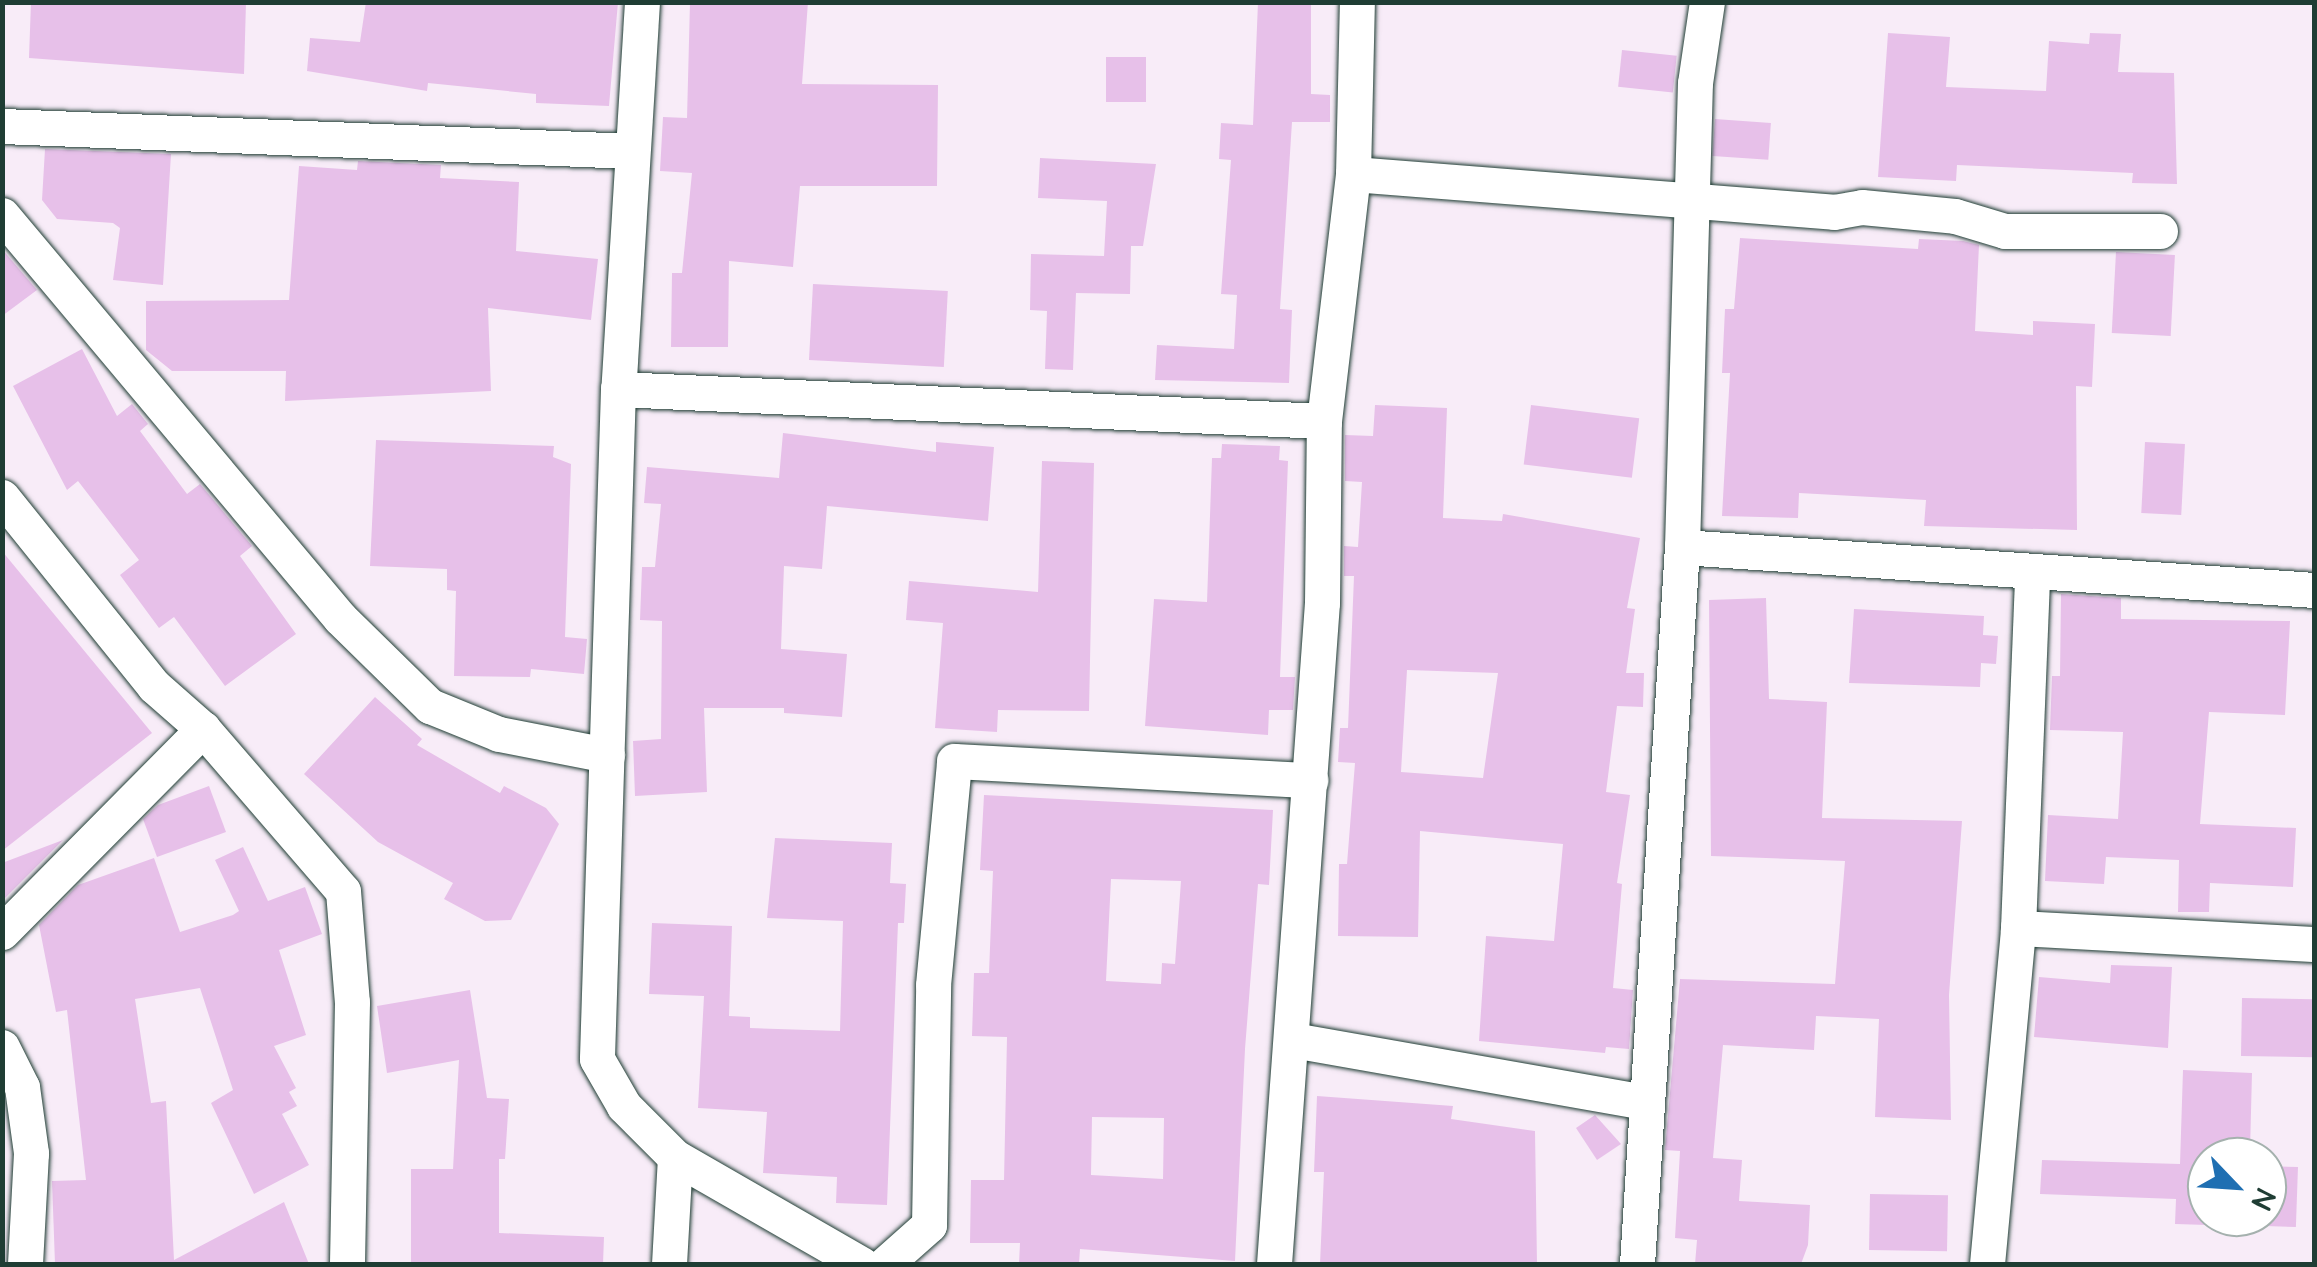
<!DOCTYPE html>
<style>
body{margin:0}
#map{position:relative;width:2317px;height:1267px;overflow:hidden;background:#f8ecf8;font-family:"Architects Daughter",sans-serif}
div>[style]{position:absolute}
.building>*{inset:0;background:#e7c0e9;transform-origin:0 0}
.roads{filter:drop-shadow(0 0 2px #1f3d34) drop-shadow(0 0 2px #1f3d34)}
.minor>*{height:35px;margin:-17.5px;padding:0 17.5px;transform-origin:17.5px;border-radius:17.5px;background:#fff}
span{translate:-50% -50%;white-space:nowrap;text-align:center;line-height:1.15;-webkit-text-stroke:10px #fff;paint-order:stroke}
.frame{position:absolute;inset:0;border:5px solid #1f3d34;pointer-events:none}
.north{position:absolute;left:2187px;top:1137px;width:100px;height:100px;box-sizing:border-box;background:#fff;border:2px solid #a5b1ae;border-radius:50%;rotate:115deg;font-size:28px;font-weight:700;line-height:40px;text-align:center;color:#1f3d34}
.north::after{content:'';display:block;margin:auto;width:35px;height:45px;background:#1f6fb2;clip-path:polygon(50% 0,100% 100%,50% 72%,0 100%)}
</style>
<div id="map">
<div class="building">
<i style="clip-path:polygon(31px 2px,246px 2px,244px 74px,29px 58px)"></i>
<i style="clip-path:polygon(366px 2px,618px 2px,609px 106px,536px 103px,536px 94px,428px 83px,427px 91px,307px 71px,310px 38px,360px 42px)"></i>
<i style="clip-path:polygon(690px 2px,808px 2px,802px 84px,938px 85px,937px 186px,800px 186px,793px 267px,729px 261px,728px 347px,671px 347px,672px 273px,682px 273px,692px 173px,660px 171px,663px 117px,687px 118px)"></i>
<i style="clip-path:polygon(1258px 2px,1311px 2px,1311px 94px,1330px 95px,1330px 122px,1292px 122px,1280px 309px,1292px 310px,1289px 383px,1155px 380px,1157px 345px,1234px 349px,1237px 295px,1221px 294px,1231px 160px,1219px 159px,1221px 123px,1253px 125px)"></i>
<i style="clip-path:polygon(1888px 33px,1950px 37px,1946px 87px,2046px 91px,2049px 41px,2089px 44px,2090px 33px,2121px 34px,2118px 72px,2174px 73px,2177px 184px,2132px 183px,2133px 173px,1957px 165px,1956px 181px,1878px 177px)"></i>
<i style="left:1622px;top:50px;width:55px;height:37px;rotate:6deg"></i>
<i style="left:1106px;top:57px;width:40px;height:45px"></i>
<i style="left:1715px;top:119px;width:56px;height:37px;rotate:4deg"></i>
<i style="clip-path:polygon(45px 149px,171px 154px,163px 285px,113px 280px,120px 228px,113px 223px,57px 219px,42px 200px)"></i>
<i style="clip-path:polygon(1040px 158px,1156px 164px,1143px 246px,1131px 246px,1130px 294px,1076px 293px,1073px 370px,1045px 369px,1047px 311px,1030px 310px,1031px 254px,1104px 256px,1107px 201px,1038px 198px)"></i>
<i style="clip-path:polygon(358px 161px,441px 165px,440px 178px,519px 182px,516px 251px,598px 259px,591px 320px,488px 308px,491px 391px,285px 401px,286px 371px,172px 371px,146px 350px,146px 301px,289px 300px,299px 166px,357px 170px)"></i>
<i style="clip-path:polygon(1740px 238px,1918px 249px,1919px 239px,1963px 241px,1979px 245px,1975px 331px,2033px 335px,2033px 321px,2095px 324px,2092px 387px,2076px 386px,2077px 530px,1924px 526px,1926px 500px,1799px 493px,1798px 518px,1722px 516px,1730px 373px,1722px 373px,1725px 309px,1734px 309px)"></i>
<i style="clip-path:polygon(2px 249px,37px 290px,2px 316px)"></i>
<i style="left:2116px;top:252px;width:59px;height:81px;rotate:3deg"></i>
<i style="left:813px;top:284px;width:135px;height:76px;rotate:3deg"></i>
<i style="clip-path:polygon(82px 349px,117px 416px,132px 404px,148px 424px,140px 431px,187px 494px,200px 484px,252px 546px,240px 556px,296px 634px,225px 686px,174px 617px,159px 628px,120px 575px,139px 560px,78px 481px,67px 490px,13px 386px)"></i>
<i style="clip-path:polygon(evenodd,1375px 405px,1447px 408px,1443px 518px,1502px 521px,1503px 514px,1640px 538px,1627px 608px,1635px 609px,1626px 673px,1644px 673px,1643px 707px,1617px 706px,1606px 792px,1630px 795px,1617px 883px,1622px 884px,1613px 988px,1633px 990px,1629px 1049px,1606px 1047px,1605px 1053px,1479px 1041px,1486px 936px,1554px 941px,1563px 844px,1420px 831px,1418px 937px,1338px 936px,1339px 864px,1347px 864px,1355px 763px,1338px 762px,1340px 728px,1348px 728px,1354px 576px,1344px 576px,1344px 546px,1358px 547px,1362px 482px,1345px 481px,1345px 435px,1373px 436px,1375px 405px,1407px 670px,1498px 673px,1483px 778px,1401px 772px,1407px 670px)"></i>
<i style="left:1531px;top:405px;width:109px;height:60px;rotate:7deg"></i>
<i style="clip-path:polygon(783px 433px,936px 452px,936px 442px,994px 447px,988px 521px,827px 506px,822px 569px,784px 566px,781px 649px,847px 654px,842px 717px,784px 713px,784px 708px,704px 708px,707px 792px,635px 796px,633px 741px,661px 739px,662px 621px,640px 620px,642px 567px,655px 567px,661px 504px,644px 503px,647px 467px,779px 478px)"></i>
<i style="clip-path:polygon(376px 440px,554px 446px,553px 457px,571px 464px,565px 637px,587px 639px,584px 674px,531px 669px,530px 677px,454px 676px,456px 591px,447px 590px,447px 569px,370px 566px)"></i>
<i style="left:2145px;top:442px;width:40px;height:71px;rotate:3deg"></i>
<i style="clip-path:polygon(1222px 444px,1280px 446px,1279px 460px,1288px 461px,1280px 677px,1295px 677px,1293px 710px,1269px 710px,1268px 735px,1145px 726px,1154px 599px,1207px 602px,1212px 458px,1221px 458px)"></i>
<i style="clip-path:polygon(1042px 461px,1094px 463px,1089px 711px,998px 710px,997px 732px,935px 728px,943px 623px,906px 620px,909px 581px,1038px 592px)"></i>
<i style="clip-path:polygon(2px 551px,152px 733px,2px 851px)"></i>
<i style="clip-path:polygon(2061px 594px,2121px 598px,2121px 619px,2290px 621px,2285px 715px,2209px 712px,2200px 824px,2296px 828px,2293px 887px,2210px 883px,2209px 912px,2178px 912px,2179px 860px,2106px 857px,2104px 884px,2045px 881px,2048px 815px,2118px 819px,2123px 732px,2050px 730px,2052px 676px,2060px 676px)"></i>
<i style="clip-path:polygon(1766px 598px,1769px 699px,1827px 702px,1822px 818px,1962px 821px,1949px 995px,1951px 1120px,1875px 1117px,1879px 1019px,1816px 1016px,1814px 1050px,1723px 1045px,1713px 1158px,1742px 1160px,1739px 1201px,1810px 1205px,1808px 1245px,1801px 1264px,1695px 1264px,1697px 1240px,1675px 1238px,1680px 1151px,1665px 1150px,1680px 979px,1835px 984px,1845px 861px,1711px 856px,1709px 600px)"></i>
<i style="clip-path:polygon(1854px 609px,1984px 616px,1983px 635px,1998px 636px,1996px 664px,1981px 663px,1980px 687px,1849px 683px)"></i>
<i style="clip-path:polygon(375px 697px,422px 739px,417px 745px,500px 793px,504px 786px,546px 808px,559px 824px,511px 920px,485px 921px,444px 899px,453px 883px,378px 842px,304px 774px)"></i>
<i style="clip-path:polygon(209px 786px,226px 832px,157px 857px,143px 819px,158px 805px)"></i>
<i style="clip-path:polygon(evenodd,984px 795px,1273px 810px,1269px 885px,1258px 884px,1245px 1049px,1235px 1261px,1080px 1249px,1079px 1264px,1019px 1264px,1020px 1243px,970px 1243px,971px 1180px,1004px 1180px,1007px 1037px,972px 1036px,974px 973px,989px 973px,993px 871px,980px 870px,984px 795px,1111px 879px,1181px 881px,1175px 964px,1162px 963px,1161px 984px,1106px 981px,1111px 879px,984px 795px,1092px 1117px,1164px 1118px,1163px 1179px,1091px 1175px,1092px 1117px)"></i>
<i style="clip-path:polygon(775px 838px,892px 843px,890px 883px,906px 884px,904px 923px,898px 923px,887px 1205px,836px 1203px,837px 1177px,763px 1173px,767px 1112px,698px 1108px,704px 996px,649px 994px,652px 923px,732px 926px,729px 1016px,750px 1017px,750px 1028px,840px 1031px,843px 921px,767px 918px)"></i>
<i style="clip-path:polygon(63px 840px,2px 901px,2px 863px)"></i>
<i style="clip-path:polygon(243px 847px,268px 901px,305px 887px,322px 934px,279px 950px,306px 1035px,274px 1046px,296px 1088px,289px 1092px,297px 1106px,282px 1114px,309px 1165px,254px 1194px,211px 1103px,233px 1090px,200px 988px,135px 999px,151px 1103px,166px 1101px,174px 1260px,284px 1202px,309px 1264px,55px 1264px,52px 1181px,86px 1180px,67px 1010px,56px 1012px,39px 925px,78px 885px,154px 858px,180px 932px,233px 915px,239px 911px,215px 860px)"></i>
<i style="clip-path:polygon(2111px 965px,2172px 967px,2168px 1048px,2034px 1037px,2039px 977px,2110px 983px)"></i>
<i style="clip-path:polygon(470px 990px,487px 1098px,509px 1099px,505px 1159px,499px 1159px,499px 1233px,604px 1237px,603px 1264px,411px 1264px,411px 1169px,453px 1169px,459px 1060px,387px 1073px,377px 1006px)"></i>
<i style="left:2242px;top:998px;width:72px;height:58px;rotate:1deg"></i>
<i style="clip-path:polygon(2183px 1070px,2252px 1073px,2250px 1151px,2207px 1150px,2207px 1225px,2175px 1224px,2176px 1199px,2040px 1194px,2042px 1160px,2180px 1164px)"></i>
<i style="clip-path:polygon(1317px 1096px,1453px 1106px,1451px 1119px,1535px 1131px,1537px 1264px,1320px 1264px,1324px 1172px,1314px 1172px)"></i>
<i style="clip-path:polygon(1595px 1115px,1621px 1144px,1597px 1160px,1576px 1128px)"></i>
<i style="left:2267px;top:1166px;width:31px;height:60px;rotate:2deg"></i>
<i style="left:1870px;top:1194px;width:78px;height:56px;rotate:1deg"></i>
</div>
<div class="roads">
<div class="minor">
<i style="left:642px;top:2px;width:388px;rotate:93.5deg"></i>
<i style="left:618px;top:389px;width:670px;rotate:91.8deg"></i>
<i style="left:597px;top:1059px;width:54px;rotate:60.1deg"></i>
<i style="left:624px;top:1106px;width:72px;rotate:45deg"></i>
<i style="left:675px;top:1157px;width:215px;rotate:29.9deg"></i>
<i style="left:2px;top:126px;width:631px;rotate:2.27deg"></i>
<i style="left:1353px;top:174px;width:482px;rotate:4.5deg"></i>
<i style="left:1834px;top:212px;width:28px;rotate:-10deg"></i>
<i style="left:1862px;top:207px;width:93px;rotate:5.5deg"></i>
<i style="left:1955px;top:216px;width:52px;rotate:16.7deg"></i>
<i style="left:2005px;top:231px;width:155px"></i>
<i style="left:2px;top:215px;width:526px;rotate:50.01deg"></i>
<i style="left:340px;top:618px;width:126px;rotate:44.4deg"></i>
<i style="left:430px;top:706px;width:74px;rotate:22.1deg"></i>
<i style="left:499px;top:734px;width:110px;rotate:11deg"></i>
<i style="left:618px;top:389px;width:707px;rotate:2.6deg"></i>
<i style="left:2px;top:497px;width:243px;rotate:51.2deg"></i>
<i style="left:154px;top:686px;width:65px;rotate:41.3deg"></i>
<i style="left:203px;top:729px;width:214px;rotate:49.2deg"></i>
<i style="left:343px;top:891px;width:111px;rotate:85.4deg"></i>
<i style="left:352px;top:1002px;width:262px;rotate:91.1deg"></i>
<i style="left:1682px;top:547px;width:633px;rotate:3.89deg"></i>
<i style="left:2018px;top:928px;width:296px;rotate:3.1deg"></i>
<i style="left:2px;top:932px;width:286px;rotate:-45.3deg"></i>
<i style="left:1293px;top:1040px;width:357px;rotate:10deg"></i>
<i style="left:2px;top:1047px;width:45px;rotate:63.4deg"></i>
<i style="left:22px;top:1087px;width:67px;rotate:82.2deg"></i>
<i style="left:31px;top:1153px;width:111px;rotate:93.1deg"></i>
<i style="left:669px;top:1264px;width:107px;rotate:-86.8deg"></i>
<i style="left:885px;top:1264px;width:59px;rotate:-41.6deg"></i>
<i style="left:929px;top:1225px;width:240px;rotate:-89deg"></i>
<i style="left:933px;top:985px;width:225px;rotate:-84.6deg"></i>
<i style="left:954px;top:761px;width:357px;rotate:3.1deg"></i>
<i style="left:1274px;top:1264px;width:663px;rotate:-85.85deg"></i>
<i style="left:1322px;top:603px;width:182px;rotate:-89.4deg"></i>
<i style="left:1324px;top:421px;width:249px;rotate:-83.3deg"></i>
<i style="left:1353px;top:174px;width:172px;rotate:-88.7deg"></i>
<i style="left:1637px;top:1264px;width:718px;rotate:-86.41deg"></i>
<i style="left:1682px;top:547px;width:464px;rotate:-88.4deg"></i>
<i style="left:1695px;top:83px;width:82px;rotate:-81.6deg"></i>
<i style="left:1987px;top:1264px;width:337px;rotate:-84.7deg"></i>
<i style="left:2018px;top:928px;width:352px;rotate:-87.7deg"></i>
</div>
</div>
<div class="frame"></div>
<div class="north">N</div>
</div>
